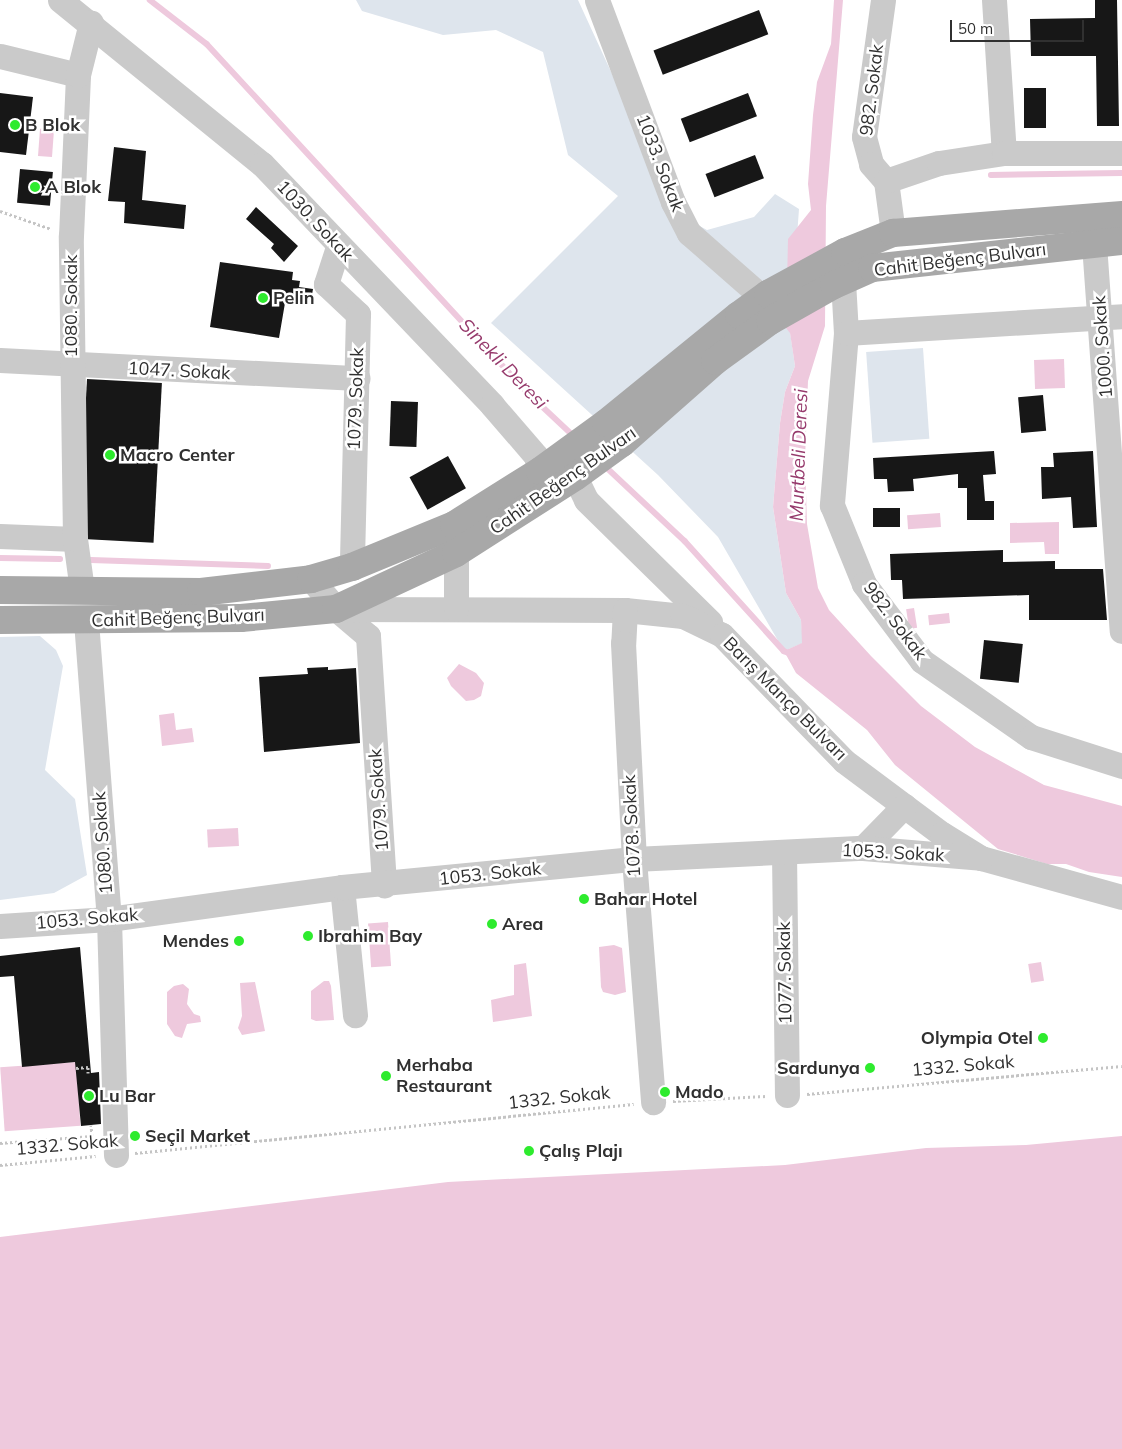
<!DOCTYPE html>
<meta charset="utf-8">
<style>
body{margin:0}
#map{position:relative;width:1122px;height:1449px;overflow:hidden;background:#fff;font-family:Mulish,sans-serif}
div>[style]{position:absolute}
.green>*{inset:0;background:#dee5ed;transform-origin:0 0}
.water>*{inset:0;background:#eec9dd;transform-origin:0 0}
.stream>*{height:5.5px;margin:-2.75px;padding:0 2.75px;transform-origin:2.75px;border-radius:2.75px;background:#eec9dd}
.building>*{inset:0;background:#171717;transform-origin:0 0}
.path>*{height:3px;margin-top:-1.5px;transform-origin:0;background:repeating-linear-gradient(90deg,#c4c4c4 0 2.5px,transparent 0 5px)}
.minor>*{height:25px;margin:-12.5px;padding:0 12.5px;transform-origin:12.5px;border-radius:12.5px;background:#cacaca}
.major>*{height:28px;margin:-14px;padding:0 14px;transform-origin:14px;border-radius:14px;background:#a8a8a8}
.dots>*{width:14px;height:14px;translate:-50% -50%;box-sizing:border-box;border:2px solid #fff;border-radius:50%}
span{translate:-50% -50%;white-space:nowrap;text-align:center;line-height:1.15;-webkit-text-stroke:5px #fff;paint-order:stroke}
.street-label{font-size:18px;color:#303030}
.poi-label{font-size:18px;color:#303030;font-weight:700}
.left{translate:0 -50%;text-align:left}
.right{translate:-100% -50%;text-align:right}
.water-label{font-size:19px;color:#963a6c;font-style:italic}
.scale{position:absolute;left:950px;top:20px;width:134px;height:22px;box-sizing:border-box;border:2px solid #303030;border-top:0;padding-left:6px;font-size:15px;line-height:18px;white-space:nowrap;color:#303030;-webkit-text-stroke:4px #fff;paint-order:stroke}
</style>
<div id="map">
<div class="green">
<i style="clip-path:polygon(356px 0,578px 0,676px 213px,707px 230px,754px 217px,775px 194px,799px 209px,790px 332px,795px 366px,785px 392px,780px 423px,773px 507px,786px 593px,801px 620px,803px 643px,784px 651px,718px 537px,658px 475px,491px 323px,618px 196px,568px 155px,543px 52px,496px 30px,443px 35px,362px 11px)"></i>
<i style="left:923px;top:348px;width:91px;height:57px;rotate:86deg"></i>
<i style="clip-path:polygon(40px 636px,56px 650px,63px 666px,45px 770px,75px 799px,87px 875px,54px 893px,0 900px,0 637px)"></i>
</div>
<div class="water">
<i style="clip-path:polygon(834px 0,843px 0,826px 206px,825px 326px,808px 381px,805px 460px,807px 524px,818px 588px,829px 610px,871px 656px,921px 706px,975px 747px,1044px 785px,1122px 806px,1122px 877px,1089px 872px,1066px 864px,1047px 864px,998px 849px,895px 765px,867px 730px,796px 673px,784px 651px,802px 643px,801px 620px,786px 593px,773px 507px,780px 423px,785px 392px,795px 366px,790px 333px,786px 328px,788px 239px,811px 210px,808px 184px,813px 115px,817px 82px,831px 44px)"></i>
<i style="clip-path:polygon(47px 126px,54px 130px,52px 157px,38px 156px,40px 129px)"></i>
<i style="left:1064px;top:359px;width:29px;height:30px;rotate:88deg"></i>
<i style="left:940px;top:513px;width:14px;height:33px;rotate:86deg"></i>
<i style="clip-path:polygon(1059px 522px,1059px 554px,1045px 554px,1044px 542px,1010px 543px,1010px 523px)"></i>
<i style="left:914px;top:608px;width:20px;height:8px;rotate:81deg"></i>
<i style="left:949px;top:613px;width:10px;height:21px;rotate:84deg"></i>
<i style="clip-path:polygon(459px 664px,476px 673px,484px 683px,481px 696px,474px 700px,466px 701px,451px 686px,447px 678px)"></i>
<i style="clip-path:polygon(174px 713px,176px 730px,192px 728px,194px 742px,162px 746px,159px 715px)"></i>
<i style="left:238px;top:828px;width:18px;height:31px;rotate:87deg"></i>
<i style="left:388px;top:922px;width:44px;height:20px;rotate:86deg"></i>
<i style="clip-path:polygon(614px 945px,622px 948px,626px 992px,615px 995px,603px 992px,601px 987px,599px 947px)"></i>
<i style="left:1041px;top:962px;width:19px;height:13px;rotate:81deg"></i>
<i style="clip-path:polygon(526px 963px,532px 1016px,493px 1022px,491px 1000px,514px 995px,514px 965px)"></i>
<i style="clip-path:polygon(324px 981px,329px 981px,331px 986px,334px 1020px,316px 1021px,311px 1019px,311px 991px)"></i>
<i style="clip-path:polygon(255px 982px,265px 1031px,242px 1035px,238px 1028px,242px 1016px,240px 983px)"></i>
<i style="clip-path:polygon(183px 984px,189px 989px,187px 1004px,194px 1014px,200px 1016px,201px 1022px,187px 1024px,182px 1038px,175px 1036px,167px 1024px,167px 992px,174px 986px)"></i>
<i style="left:76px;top:1062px;width:64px;height:76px;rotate:86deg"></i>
<i style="clip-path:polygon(1122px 1136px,1122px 1449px,0 1449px,0 1237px,448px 1182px,785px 1165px,926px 1148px,1026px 1145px)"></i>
</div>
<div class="stream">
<i style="left:150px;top:0;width:72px;rotate:37.7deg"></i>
<i style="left:207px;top:44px;width:476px;rotate:47.4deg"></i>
<i style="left:529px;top:394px;width:63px;rotate:43.1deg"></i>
<i style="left:991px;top:175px;width:131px;rotate:-0.9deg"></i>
<i style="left:605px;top:466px;width:110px;rotate:43.2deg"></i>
<i style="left:685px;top:541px;width:148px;rotate:48deg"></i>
<i style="left:784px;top:651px;width:8px;rotate:23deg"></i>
<i style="left:0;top:558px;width:60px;rotate:1deg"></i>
<i style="left:91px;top:560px;width:177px;rotate:1.9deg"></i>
</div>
<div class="building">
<i style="clip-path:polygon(1095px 0,1117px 0,1119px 126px,1097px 126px,1096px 56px,1031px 56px,1030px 19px,1095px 18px)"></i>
<i style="left:759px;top:10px;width:26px;height:113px;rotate:69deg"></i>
<i style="left:1024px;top:88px;width:22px;height:40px"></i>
<i style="clip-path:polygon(0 93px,33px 97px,26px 155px,0 152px)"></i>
<i style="left:748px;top:93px;width:25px;height:72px;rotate:69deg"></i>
<i style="clip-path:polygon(114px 147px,146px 151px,142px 200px,186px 205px,184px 229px,124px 223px,125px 202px,108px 201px)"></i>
<i style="left:755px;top:155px;width:25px;height:53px;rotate:69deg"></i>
<i style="left:20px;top:169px;width:33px;height:34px;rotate:5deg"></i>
<i style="clip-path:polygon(256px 207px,298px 246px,284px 262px,271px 248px,274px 244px,246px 219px)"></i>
<i style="clip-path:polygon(220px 262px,293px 272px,292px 280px,300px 281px,299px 287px,313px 289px,310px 306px,285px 303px,279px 338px,210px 327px)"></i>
<i style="left:87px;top:379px;width:75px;height:160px;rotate:3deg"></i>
<i style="left:1043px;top:395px;width:36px;height:25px;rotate:85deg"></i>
<i style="left:391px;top:401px;width:27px;height:45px;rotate:2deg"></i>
<i style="clip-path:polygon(994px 451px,996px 474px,983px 475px,985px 501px,994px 501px,994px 520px,967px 520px,967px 488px,958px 488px,958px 474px,913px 479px,914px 491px,888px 492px,887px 479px,874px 479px,873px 458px)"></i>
<i style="clip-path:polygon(1093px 451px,1097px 527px,1073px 528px,1071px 497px,1042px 499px,1041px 467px,1054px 467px,1053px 453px)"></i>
<i style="left:448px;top:456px;width:37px;height:44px;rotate:61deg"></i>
<i style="left:873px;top:508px;width:27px;height:19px"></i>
<i style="clip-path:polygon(1003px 550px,1003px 562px,1055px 561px,1055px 569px,1103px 569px,1107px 620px,1029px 620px,1029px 595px,903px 599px,902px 580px,891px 580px,890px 554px)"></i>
<i style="left:984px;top:640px;width:39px;height:39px;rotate:6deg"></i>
<i style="clip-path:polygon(328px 667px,328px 670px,356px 668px,360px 743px,264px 752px,259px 677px,308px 674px,307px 668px)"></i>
<i style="clip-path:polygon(80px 947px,91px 1073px,99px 1072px,101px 1124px,81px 1126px,75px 1062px,22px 1067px,14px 976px,0 977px,0 956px)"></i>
</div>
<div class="path">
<i style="left:0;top:211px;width:54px;rotate:19.4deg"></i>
<i style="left:76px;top:1068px;width:12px;rotate:-5deg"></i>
<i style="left:88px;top:1067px;width:6px;rotate:90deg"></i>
<i style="left:807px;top:1094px;width:316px;rotate:-5.1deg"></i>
<i style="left:673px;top:1101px;width:93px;rotate:-3.1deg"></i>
<i style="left:0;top:1143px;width:92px;rotate:-4.4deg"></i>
<i style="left:92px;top:1136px;width:11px;rotate:-95deg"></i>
<i style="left:135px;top:1153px;width:501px;rotate:-5.61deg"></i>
<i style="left:0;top:1165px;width:96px;rotate:-5.4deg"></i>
</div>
<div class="minor">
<i style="left:60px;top:0;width:260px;rotate:39.1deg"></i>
<i style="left:262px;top:164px;width:333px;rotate:46.3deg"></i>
<i style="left:492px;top:405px;width:67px;rotate:49.2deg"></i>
<i style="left:536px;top:456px;width:16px;rotate:75deg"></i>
<i style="left:597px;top:0;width:216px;rotate:69.4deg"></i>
<i style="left:673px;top:202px;width:35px;rotate:63deg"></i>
<i style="left:689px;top:233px;width:98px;rotate:41.3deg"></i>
<i style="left:883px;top:0;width:138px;rotate:97.9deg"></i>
<i style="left:864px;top:137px;width:28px;rotate:75deg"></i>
<i style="left:871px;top:164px;width:23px;rotate:49deg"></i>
<i style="left:886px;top:181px;width:52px;rotate:82.3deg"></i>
<i style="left:994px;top:0;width:153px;rotate:86.3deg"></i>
<i style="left:0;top:56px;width:80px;rotate:13.7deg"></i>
<i style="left:886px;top:181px;width:56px;rotate:-18.8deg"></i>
<i style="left:939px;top:163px;width:66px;rotate:-8.7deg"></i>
<i style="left:1004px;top:153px;width:118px"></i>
<i style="left:1094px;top:244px;width:388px;rotate:85.9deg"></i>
<i style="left:338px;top:247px;width:39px;rotate:108deg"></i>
<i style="left:326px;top:284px;width:44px;rotate:43.2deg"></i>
<i style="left:358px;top:314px;width:253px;rotate:91.4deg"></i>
<i style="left:843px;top:281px;width:52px;rotate:86.7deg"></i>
<i style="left:846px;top:333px;width:173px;rotate:94.7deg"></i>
<i style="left:832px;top:505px;width:85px;rotate:67.9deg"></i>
<i style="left:864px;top:584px;width:96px;rotate:53deg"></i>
<i style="left:922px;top:661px;width:133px;rotate:34.9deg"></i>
<i style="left:1031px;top:737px;width:96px;rotate:17.7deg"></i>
<i style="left:846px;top:333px;width:277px;rotate:-3.5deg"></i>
<i style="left:0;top:360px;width:358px;rotate:2.9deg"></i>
<i style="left:575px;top:477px;width:25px;rotate:64deg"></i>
<i style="left:586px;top:500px;width:174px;rotate:44.5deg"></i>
<i style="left:0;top:536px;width:75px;rotate:2.3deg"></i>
<i style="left:311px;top:579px;width:39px;rotate:50deg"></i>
<i style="left:336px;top:609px;width:42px;rotate:40.2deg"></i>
<i style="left:368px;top:636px;width:250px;rotate:86.3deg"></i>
<i style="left:82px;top:590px;width:51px;rotate:-97.8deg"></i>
<i style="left:75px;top:539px;width:303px;rotate:-90.8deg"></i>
<i style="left:71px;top:236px;width:161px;rotate:-87.5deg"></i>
<i style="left:78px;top:75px;width:54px;rotate:-76deg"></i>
<i style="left:336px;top:609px;width:289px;rotate:0.2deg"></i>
<i style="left:625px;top:610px;width:58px;rotate:5.9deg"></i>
<i style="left:683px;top:616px;width:43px;rotate:26deg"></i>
<i style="left:722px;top:635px;width:175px;rotate:45.9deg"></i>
<i style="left:844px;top:761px;width:122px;rotate:36.7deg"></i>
<i style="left:942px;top:834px;width:46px;rotate:31.6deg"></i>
<i style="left:981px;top:858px;width:146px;rotate:15.5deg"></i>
<i style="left:456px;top:609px;width:56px;rotate:-90deg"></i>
<i style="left:625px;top:610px;width:33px;rotate:93deg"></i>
<i style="left:623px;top:643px;width:216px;rotate:87.1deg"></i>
<i style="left:634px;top:859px;width:244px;rotate:85.5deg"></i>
<i style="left:86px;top:621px;width:299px;rotate:85.6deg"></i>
<i style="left:109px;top:919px;width:236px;rotate:88.3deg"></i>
<i style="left:863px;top:848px;width:59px;rotate:-45.7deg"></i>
<i style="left:784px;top:852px;width:243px;rotate:89.3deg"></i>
<i style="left:342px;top:887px;width:129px;rotate:84.2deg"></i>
<i style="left:0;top:926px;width:109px;rotate:-3.7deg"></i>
<i style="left:109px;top:919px;width:235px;rotate:-7.8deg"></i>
<i style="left:342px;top:887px;width:293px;rotate:-5.5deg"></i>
<i style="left:634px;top:859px;width:229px;rotate:-2.8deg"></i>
<i style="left:863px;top:848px;width:118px;rotate:4.8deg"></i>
</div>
<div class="major">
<i style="left:0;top:590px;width:201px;rotate:0.6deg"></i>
<i style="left:201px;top:592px;width:111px;rotate:-6.7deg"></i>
<i style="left:311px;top:579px;width:43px;rotate:-16.3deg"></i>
<i style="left:352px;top:567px;width:110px;rotate:-22.4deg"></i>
<i style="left:454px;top:525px;width:102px;rotate:-32.1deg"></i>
<i style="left:540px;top:471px;width:82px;rotate:-36deg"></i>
<i style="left:606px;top:423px;width:171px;rotate:-39.1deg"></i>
<i style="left:739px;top:315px;width:36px;rotate:-36deg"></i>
<i style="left:768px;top:294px;width:88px;rotate:-28.6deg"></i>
<i style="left:845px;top:252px;width:52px;rotate:-21.6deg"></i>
<i style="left:893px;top:233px;width:230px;rotate:-4.5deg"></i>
<i style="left:0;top:620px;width:241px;rotate:-0.5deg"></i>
<i style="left:241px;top:618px;width:95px;rotate:-5.4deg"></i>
<i style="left:336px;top:609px;width:132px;rotate:-25deg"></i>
<i style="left:456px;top:553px;width:141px;rotate:-32.6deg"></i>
<i style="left:575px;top:477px;width:58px;rotate:-35.9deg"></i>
<i style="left:622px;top:443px;width:124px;rotate:-41.4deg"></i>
<i style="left:715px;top:361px;width:68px;rotate:-36deg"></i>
<i style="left:770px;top:321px;width:73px;rotate:-29.4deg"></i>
<i style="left:834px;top:285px;width:42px;rotate:-24.1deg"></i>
<i style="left:872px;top:268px;width:251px;rotate:-6.2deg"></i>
</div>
<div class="dots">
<i style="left:15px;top:125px;background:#2eeb2e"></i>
<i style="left:35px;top:187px;background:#2eeb2e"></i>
<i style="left:263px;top:298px;background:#2eeb2e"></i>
<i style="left:110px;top:455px;background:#2eeb2e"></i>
<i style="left:584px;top:899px;background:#2eeb2e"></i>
<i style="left:492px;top:924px;background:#2eeb2e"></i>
<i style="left:308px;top:936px;background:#2eeb2e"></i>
<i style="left:239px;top:941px;background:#2eeb2e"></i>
<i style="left:1043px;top:1038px;background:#2eeb2e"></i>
<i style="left:870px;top:1068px;background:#2eeb2e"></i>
<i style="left:386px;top:1076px;background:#2eeb2e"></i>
<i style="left:665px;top:1092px;background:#2eeb2e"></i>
<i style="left:89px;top:1096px;background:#2eeb2e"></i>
<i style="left:135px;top:1136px;background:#2eeb2e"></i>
<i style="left:529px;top:1151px;background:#2eeb2e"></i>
</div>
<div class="street-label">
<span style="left:872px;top:90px;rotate:-83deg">982. Sokak</span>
<span style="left:660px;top:163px;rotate:69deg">1033. Sokak</span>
<span style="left:315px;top:221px;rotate:47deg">1030. Sokak</span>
<span style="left:960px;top:260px;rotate:-7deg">Cahit Beğenç Bulvarı</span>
<span style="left:71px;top:306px;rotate:-90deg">1080. Sokak</span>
<span style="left:1103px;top:347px;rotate:-94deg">1000. Sokak</span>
<span style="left:179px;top:371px;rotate:3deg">1047. Sokak</span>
<span style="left:356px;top:399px;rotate:-88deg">1079. Sokak</span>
<span style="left:563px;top:481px;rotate:-35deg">Cahit Beğenç Bulvarı</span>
<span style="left:178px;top:618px;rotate:-2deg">Cahit Beğenç Bulvarı</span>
<span style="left:895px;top:621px;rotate:53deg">982. Sokak</span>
<span style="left:785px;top:699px;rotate:45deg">Barış Manço Bulvarı</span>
<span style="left:379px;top:800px;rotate:-94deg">1079. Sokak</span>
<span style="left:632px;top:826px;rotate:-93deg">1078. Sokak</span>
<span style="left:103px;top:843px;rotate:-94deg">1080. Sokak</span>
<span style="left:893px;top:853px;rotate:3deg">1053. Sokak</span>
<span style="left:490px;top:874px;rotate:-6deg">1053. Sokak</span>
<span style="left:87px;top:919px;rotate:-5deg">1053. Sokak</span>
<span style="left:785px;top:973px;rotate:-91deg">1077. Sokak</span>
<span style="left:963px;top:1066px;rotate:-5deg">1332. Sokak</span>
<span style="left:559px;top:1098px;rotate:-6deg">1332. Sokak</span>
<span style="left:67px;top:1145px;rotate:-5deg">1332. Sokak</span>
</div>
<div class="poi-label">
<span class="left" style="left:25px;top:125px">B Blok</span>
<span class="left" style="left:45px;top:187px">A Blok</span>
<span class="left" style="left:273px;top:298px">Pelin</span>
<span class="left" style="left:120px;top:455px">Macro Center</span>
<span class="left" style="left:594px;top:899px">Bahar Hotel</span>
<span class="left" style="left:502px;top:924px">Area</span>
<span class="left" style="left:318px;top:936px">Ibrahim Bay</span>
<span class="right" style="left:229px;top:941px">Mendes</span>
<span class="right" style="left:1033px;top:1038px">Olympia Otel</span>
<span class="left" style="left:396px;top:1076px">Merhaba<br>Restaurant</span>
<span class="right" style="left:860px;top:1068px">Sardunya</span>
<span class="left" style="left:675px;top:1092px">Mado</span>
<span class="left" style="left:99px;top:1096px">Lu Bar</span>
<span class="left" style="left:145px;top:1136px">Seçil Market</span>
<span class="left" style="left:539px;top:1151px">Çalış Plajı</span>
</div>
<div class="water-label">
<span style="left:503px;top:364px;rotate:46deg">Sinekli Deresi</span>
<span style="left:799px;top:455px;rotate:-88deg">Murtbeli Deresi</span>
</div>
<div class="scale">50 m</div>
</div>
